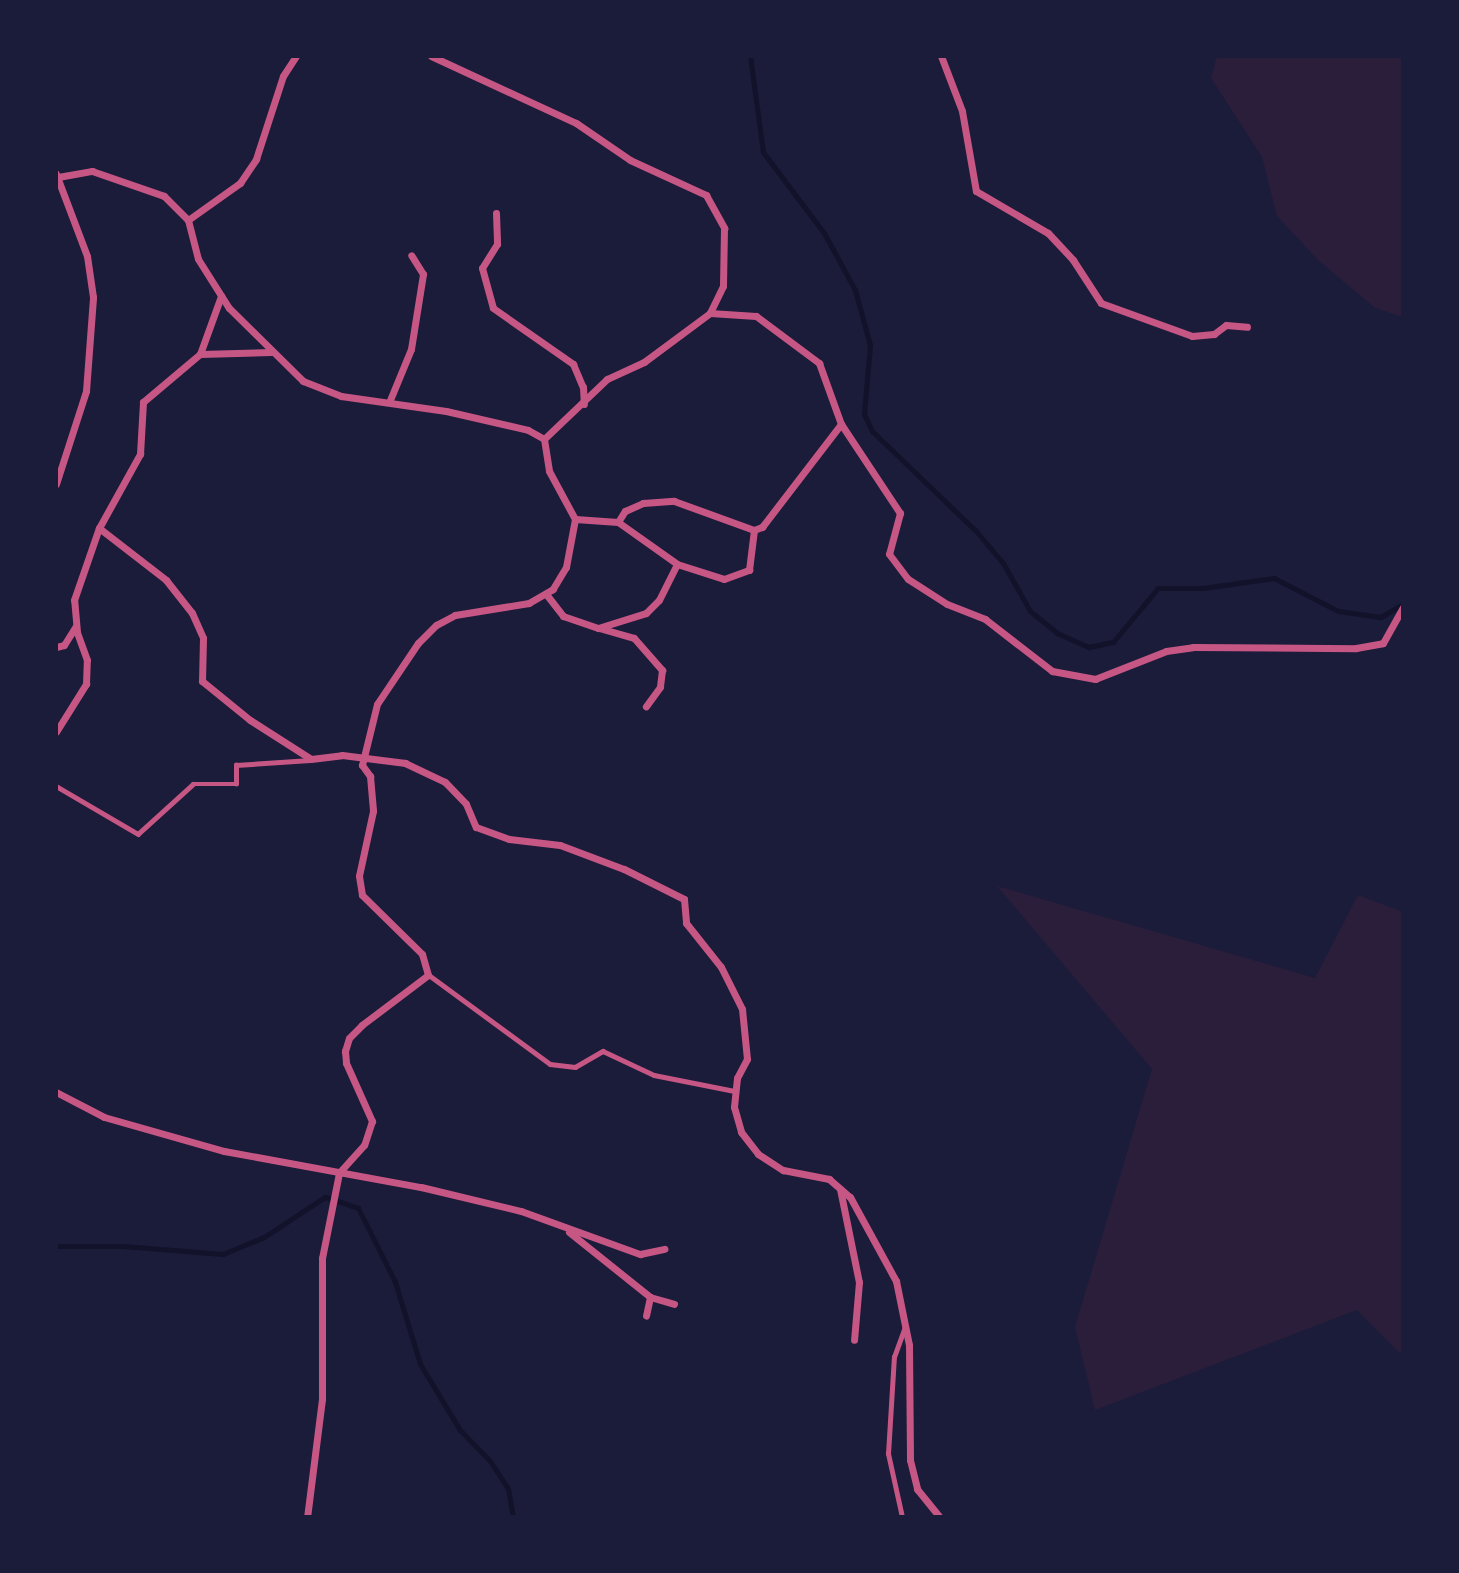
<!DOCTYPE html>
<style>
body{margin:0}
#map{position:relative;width:1459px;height:1573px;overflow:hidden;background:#1b1b3a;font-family:"Fira Sans",sans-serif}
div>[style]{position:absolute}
.green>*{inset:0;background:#2a1e3b}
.stream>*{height:5px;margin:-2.5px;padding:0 2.5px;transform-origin:2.5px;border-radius:2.5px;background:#12122b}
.service>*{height:4.5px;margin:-2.25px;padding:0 2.25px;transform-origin:2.25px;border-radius:2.25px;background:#c65784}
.minor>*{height:7px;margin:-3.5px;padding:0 3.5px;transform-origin:3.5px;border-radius:3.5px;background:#c65784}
span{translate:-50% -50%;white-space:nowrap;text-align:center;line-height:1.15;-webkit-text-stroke:7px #1b1b3a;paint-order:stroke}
.frame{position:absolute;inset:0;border:58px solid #1b1b3a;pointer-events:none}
</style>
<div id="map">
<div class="green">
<i style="clip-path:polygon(1217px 56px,1403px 56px,1403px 317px,1375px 308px,1318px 260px,1277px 216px,1262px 157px,1211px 78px)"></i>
<i style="clip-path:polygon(997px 886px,1315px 978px,1358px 895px,1403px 912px,1403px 1356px,1357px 1310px,1095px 1410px,1075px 1327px,1152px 1069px)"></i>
</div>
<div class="stream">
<i style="left:750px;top:56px;width:97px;rotate:82.3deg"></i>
<i style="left:763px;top:152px;width:101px;rotate:53deg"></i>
<i style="left:824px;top:233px;width:65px;rotate:61.5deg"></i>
<i style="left:855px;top:290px;width:57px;rotate:74.7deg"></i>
<i style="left:870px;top:345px;width:69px;rotate:95deg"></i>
<i style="left:864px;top:414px;width:19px;rotate:65deg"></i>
<i style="left:872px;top:431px;width:144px;rotate:43.9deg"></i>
<i style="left:976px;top:531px;width:42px;rotate:49.8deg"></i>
<i style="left:1003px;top:563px;width:55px;rotate:60.6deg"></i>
<i style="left:1030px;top:611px;width:35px;rotate:39deg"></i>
<i style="left:1057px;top:633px;width:35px;rotate:24deg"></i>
<i style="left:1089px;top:647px;width:25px;rotate:-12deg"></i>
<i style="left:1113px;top:642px;width:70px;rotate:-50.2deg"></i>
<i style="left:1158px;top:588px;width:45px"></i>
<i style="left:1203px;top:588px;width:72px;rotate:-8deg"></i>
<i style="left:1274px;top:578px;width:72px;rotate:27.3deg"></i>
<i style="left:1338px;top:611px;width:43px;rotate:7.9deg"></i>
<i style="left:1381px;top:617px;width:26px;rotate:-31deg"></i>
<i style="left:56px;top:1246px;width:67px"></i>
<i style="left:123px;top:1246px;width:100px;rotate:4.6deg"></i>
<i style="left:223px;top:1254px;width:44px;rotate:-22.5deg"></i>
<i style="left:264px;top:1237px;width:73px;rotate:-33.3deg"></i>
<i style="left:325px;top:1197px;width:35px;rotate:18deg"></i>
<i style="left:358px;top:1208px;width:83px;rotate:63.4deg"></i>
<i style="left:395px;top:1282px;width:86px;rotate:73deg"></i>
<i style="left:420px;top:1364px;width:77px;rotate:58.8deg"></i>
<i style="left:460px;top:1430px;width:43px;rotate:45.9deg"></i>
<i style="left:490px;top:1461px;width:33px;rotate:57deg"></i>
<i style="left:508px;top:1489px;width:28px;rotate:80deg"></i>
</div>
<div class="service">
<i style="left:56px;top:786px;width:95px;rotate:30.3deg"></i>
<i style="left:138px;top:834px;width:74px;rotate:-42.3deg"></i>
<i style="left:193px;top:784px;width:43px"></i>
<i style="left:236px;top:784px;width:19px;rotate:-90deg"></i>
<i style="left:236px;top:765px;width:74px;rotate:-3.9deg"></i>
<i style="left:429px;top:975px;width:150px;rotate:36.3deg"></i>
<i style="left:550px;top:1064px;width:25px;rotate:7deg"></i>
<i style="left:575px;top:1067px;width:32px;rotate:-30deg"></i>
<i style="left:603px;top:1051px;width:56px;rotate:25.2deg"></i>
<i style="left:654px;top:1075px;width:83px;rotate:11.2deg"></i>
<i style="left:902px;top:1517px;width:65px;rotate:-102.5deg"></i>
<i style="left:888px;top:1454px;width:97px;rotate:-86.5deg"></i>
<i style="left:894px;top:1357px;width:33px;rotate:-70deg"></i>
</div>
<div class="minor">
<i style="left:431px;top:56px;width:160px;rotate:24.8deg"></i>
<i style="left:576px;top:123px;width:65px;rotate:34.4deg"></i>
<i style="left:630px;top:160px;width:84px;rotate:24.7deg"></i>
<i style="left:706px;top:195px;width:38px;rotate:61deg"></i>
<i style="left:724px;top:228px;width:58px;rotate:91deg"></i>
<i style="left:723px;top:286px;width:30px;rotate:116deg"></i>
<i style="left:710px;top:313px;width:82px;rotate:143.4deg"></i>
<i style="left:644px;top:362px;width:41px;rotate:155.3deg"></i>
<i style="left:607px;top:379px;width:87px;rotate:136.4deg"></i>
<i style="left:941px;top:56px;width:59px;rotate:69.1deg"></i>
<i style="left:962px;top:111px;width:81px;rotate:80.1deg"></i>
<i style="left:976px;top:191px;width:83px;rotate:30.3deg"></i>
<i style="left:1048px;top:233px;width:37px;rotate:47deg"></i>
<i style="left:1073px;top:260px;width:51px;rotate:56.9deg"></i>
<i style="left:1101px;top:303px;width:97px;rotate:19.9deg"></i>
<i style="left:1192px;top:336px;width:22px;rotate:-5deg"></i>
<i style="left:1214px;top:334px;width:15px;rotate:-37deg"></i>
<i style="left:1226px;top:325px;width:21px;rotate:5deg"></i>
<i style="left:58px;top:177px;width:35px;rotate:-10deg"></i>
<i style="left:92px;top:171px;width:76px;rotate:19.1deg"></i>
<i style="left:164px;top:196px;width:34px;rotate:45deg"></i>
<i style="left:188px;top:220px;width:40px;rotate:75.6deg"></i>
<i style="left:198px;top:259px;width:58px;rotate:57.7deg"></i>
<i style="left:229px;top:308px;width:104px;rotate:44.6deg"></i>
<i style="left:303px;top:381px;width:41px;rotate:21.5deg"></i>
<i style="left:341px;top:396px;width:106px;rotate:8.1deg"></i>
<i style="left:446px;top:411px;width:84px;rotate:13deg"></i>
<i style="left:528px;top:430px;width:18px;rotate:29deg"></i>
<i style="left:544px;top:439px;width:32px;rotate:81deg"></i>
<i style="left:549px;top:471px;width:55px;rotate:61.6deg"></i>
<i style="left:575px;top:519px;width:49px;rotate:100.6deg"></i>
<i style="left:566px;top:567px;width:26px;rotate:121deg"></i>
<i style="left:553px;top:589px;width:28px;rotate:150deg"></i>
<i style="left:529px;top:603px;width:75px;rotate:170.8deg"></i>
<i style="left:455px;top:615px;width:21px;rotate:152deg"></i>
<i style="left:436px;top:625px;width:25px;rotate:135deg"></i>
<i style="left:418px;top:643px;width:73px;rotate:123.9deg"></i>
<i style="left:377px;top:704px;width:63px;rotate:103.8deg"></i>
<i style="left:362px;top:765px;width:14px;rotate:54deg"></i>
<i style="left:370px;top:776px;width:35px;rotate:85deg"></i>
<i style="left:373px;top:811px;width:66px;rotate:102.2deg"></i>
<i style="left:359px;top:876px;width:19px;rotate:81deg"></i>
<i style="left:362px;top:895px;width:84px;rotate:44.5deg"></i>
<i style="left:422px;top:954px;width:22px;rotate:74deg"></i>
<i style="left:428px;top:975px;width:83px;rotate:142.9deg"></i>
<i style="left:362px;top:1025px;width:18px;rotate:135deg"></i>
<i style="left:349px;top:1038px;width:14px;rotate:107deg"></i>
<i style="left:345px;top:1051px;width:12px;rotate:85deg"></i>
<i style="left:346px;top:1063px;width:64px;rotate:65.9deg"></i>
<i style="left:372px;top:1121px;width:25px;rotate:108deg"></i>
<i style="left:364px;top:1145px;width:38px;rotate:132deg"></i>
<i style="left:339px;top:1173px;width:87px;rotate:101.3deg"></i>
<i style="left:322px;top:1258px;width:141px;rotate:90deg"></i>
<i style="left:322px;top:1399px;width:119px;rotate:97.2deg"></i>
<i style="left:496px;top:213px;width:31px;rotate:88deg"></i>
<i style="left:497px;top:244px;width:28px;rotate:122deg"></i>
<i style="left:482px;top:268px;width:41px;rotate:74.6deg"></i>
<i style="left:493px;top:308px;width:98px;rotate:35deg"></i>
<i style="left:573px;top:364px;width:25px;rotate:67deg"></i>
<i style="left:583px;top:387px;width:17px;rotate:87deg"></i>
<i style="left:188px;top:220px;width:64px;rotate:-35.4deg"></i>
<i style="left:240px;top:183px;width:29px;rotate:-56deg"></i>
<i style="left:256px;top:159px;width:87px;rotate:-72deg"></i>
<i style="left:283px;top:76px;width:24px;rotate:-57deg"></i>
<i style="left:710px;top:313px;width:46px;rotate:3.7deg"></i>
<i style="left:756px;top:316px;width:79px;rotate:36.7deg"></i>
<i style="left:819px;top:363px;width:65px;rotate:70.2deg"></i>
<i style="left:841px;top:424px;width:107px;rotate:56.5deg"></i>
<i style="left:900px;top:513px;width:42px;rotate:105deg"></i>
<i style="left:889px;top:554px;width:31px;rotate:53deg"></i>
<i style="left:908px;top:579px;width:46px;rotate:32.7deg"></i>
<i style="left:947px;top:604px;width:41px;rotate:21.5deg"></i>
<i style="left:985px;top:619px;width:85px;rotate:37.8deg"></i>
<i style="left:1052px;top:671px;width:44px;rotate:10.5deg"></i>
<i style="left:1095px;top:679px;width:76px;rotate:-21.5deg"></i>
<i style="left:1166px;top:651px;width:27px;rotate:-8deg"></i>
<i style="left:1193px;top:647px;width:163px;rotate:0.4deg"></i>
<i style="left:1356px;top:648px;width:27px;rotate:-10deg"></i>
<i style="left:1383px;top:643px;width:41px;rotate:-60.9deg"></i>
<i style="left:200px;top:354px;width:71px;rotate:-1.6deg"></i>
<i style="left:390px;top:400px;width:55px;rotate:-67.6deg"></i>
<i style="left:411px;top:349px;width:76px;rotate:-80.9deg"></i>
<i style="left:423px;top:274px;width:22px;rotate:-122deg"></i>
<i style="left:56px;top:484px;width:98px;rotate:-72.1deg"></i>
<i style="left:86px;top:391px;width:94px;rotate:-85.7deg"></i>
<i style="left:93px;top:297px;width:41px;rotate:-98.3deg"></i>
<i style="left:87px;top:256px;width:88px;rotate:-110.7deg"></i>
<i style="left:575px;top:519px;width:43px;rotate:4deg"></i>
<i style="left:618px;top:522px;width:13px;rotate:-58deg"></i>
<i style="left:625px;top:511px;width:20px;rotate:-24deg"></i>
<i style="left:643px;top:503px;width:31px;rotate:-4deg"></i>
<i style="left:674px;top:501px;width:85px;rotate:19.9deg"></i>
<i style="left:754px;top:530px;width:9px;rotate:-21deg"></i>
<i style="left:762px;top:527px;width:130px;rotate:-52.5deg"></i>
<i style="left:618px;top:522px;width:72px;rotate:35.4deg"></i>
<i style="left:677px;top:564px;width:49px;rotate:17.7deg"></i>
<i style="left:724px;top:579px;width:27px;rotate:-20deg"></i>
<i style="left:749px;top:570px;width:40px;rotate:-82.9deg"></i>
<i style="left:99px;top:528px;width:85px;rotate:37.8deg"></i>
<i style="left:166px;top:580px;width:42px;rotate:51.8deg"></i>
<i style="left:192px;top:613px;width:27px;rotate:66deg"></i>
<i style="left:203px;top:638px;width:43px;rotate:91.3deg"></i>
<i style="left:202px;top:681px;width:62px;rotate:39.1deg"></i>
<i style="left:250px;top:720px;width:72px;rotate:32.6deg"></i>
<i style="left:311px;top:759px;width:31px;rotate:-7deg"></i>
<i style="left:342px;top:755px;width:64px;rotate:7.2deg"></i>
<i style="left:405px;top:763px;width:44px;rotate:25.4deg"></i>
<i style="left:445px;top:782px;width:30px;rotate:46deg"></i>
<i style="left:466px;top:804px;width:25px;rotate:67deg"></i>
<i style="left:476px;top:827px;width:35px;rotate:20deg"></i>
<i style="left:509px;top:839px;width:51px;rotate:6.7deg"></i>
<i style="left:560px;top:845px;width:68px;rotate:20.6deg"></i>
<i style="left:624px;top:869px;width:67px;rotate:26.6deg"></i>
<i style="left:684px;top:899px;width:24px;rotate:85deg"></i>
<i style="left:686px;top:923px;width:56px;rotate:51.5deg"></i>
<i style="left:721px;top:967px;width:47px;rotate:63.4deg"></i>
<i style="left:742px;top:1009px;width:50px;rotate:84.3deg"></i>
<i style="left:747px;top:1059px;width:21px;rotate:118deg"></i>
<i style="left:737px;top:1078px;width:29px;rotate:96deg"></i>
<i style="left:734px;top:1107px;width:26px;rotate:74deg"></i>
<i style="left:741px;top:1132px;width:28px;rotate:52deg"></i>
<i style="left:758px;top:1154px;width:30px;rotate:33deg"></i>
<i style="left:783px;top:1170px;width:47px;rotate:11.1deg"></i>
<i style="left:829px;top:1179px;width:28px;rotate:41deg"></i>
<i style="left:850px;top:1197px;width:96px;rotate:61.3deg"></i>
<i style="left:896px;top:1281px;width:65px;rotate:78.5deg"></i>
<i style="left:909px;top:1345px;width:115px;rotate:89.5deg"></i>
<i style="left:910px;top:1460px;width:30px;rotate:76deg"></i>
<i style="left:917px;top:1489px;width:36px;rotate:51deg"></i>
<i style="left:546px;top:594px;width:28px;rotate:52deg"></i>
<i style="left:563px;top:616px;width:37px;rotate:19deg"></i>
<i style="left:598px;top:628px;width:50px;rotate:-17.4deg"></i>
<i style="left:646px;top:613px;width:18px;rotate:-45deg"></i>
<i style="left:659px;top:600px;width:40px;rotate:-63.4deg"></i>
<i style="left:599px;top:628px;width:36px;rotate:16deg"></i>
<i style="left:634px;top:638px;width:43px;rotate:48.8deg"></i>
<i style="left:662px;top:670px;width:17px;rotate:97deg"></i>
<i style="left:660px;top:687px;width:24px;rotate:126deg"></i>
<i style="left:56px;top:647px;width:8px;rotate:-14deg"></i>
<i style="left:64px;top:645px;width:22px;rotate:-58deg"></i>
<i style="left:56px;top:732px;width:57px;rotate:-58deg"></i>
<i style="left:86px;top:684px;width:24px;rotate:-88deg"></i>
<i style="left:87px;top:660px;width:30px;rotate:-110deg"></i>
<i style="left:77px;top:632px;width:32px;rotate:-95deg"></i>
<i style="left:74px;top:600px;width:76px;rotate:-70.9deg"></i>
<i style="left:99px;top:528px;width:85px;rotate:-61deg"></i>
<i style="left:140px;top:454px;width:52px;rotate:-86.7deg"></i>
<i style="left:143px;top:402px;width:75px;rotate:-40.1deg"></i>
<i style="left:200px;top:354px;width:62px;rotate:-70.1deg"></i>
<i style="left:56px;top:1092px;width:54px;rotate:27.5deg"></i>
<i style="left:104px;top:1117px;width:125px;rotate:15.8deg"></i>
<i style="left:224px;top:1151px;width:200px;rotate:10.4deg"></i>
<i style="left:421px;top:1187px;width:103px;rotate:13.5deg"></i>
<i style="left:521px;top:1211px;width:127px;rotate:19.9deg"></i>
<i style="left:640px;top:1254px;width:25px;rotate:-12deg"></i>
<i style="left:840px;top:1189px;width:95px;rotate:78.5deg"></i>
<i style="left:859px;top:1282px;width:58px;rotate:94.9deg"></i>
<i style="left:569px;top:1232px;width:104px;rotate:38.7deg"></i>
<i style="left:650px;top:1297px;width:19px;rotate:102deg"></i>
<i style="left:650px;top:1297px;width:25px;rotate:16deg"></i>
</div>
<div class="frame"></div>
</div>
